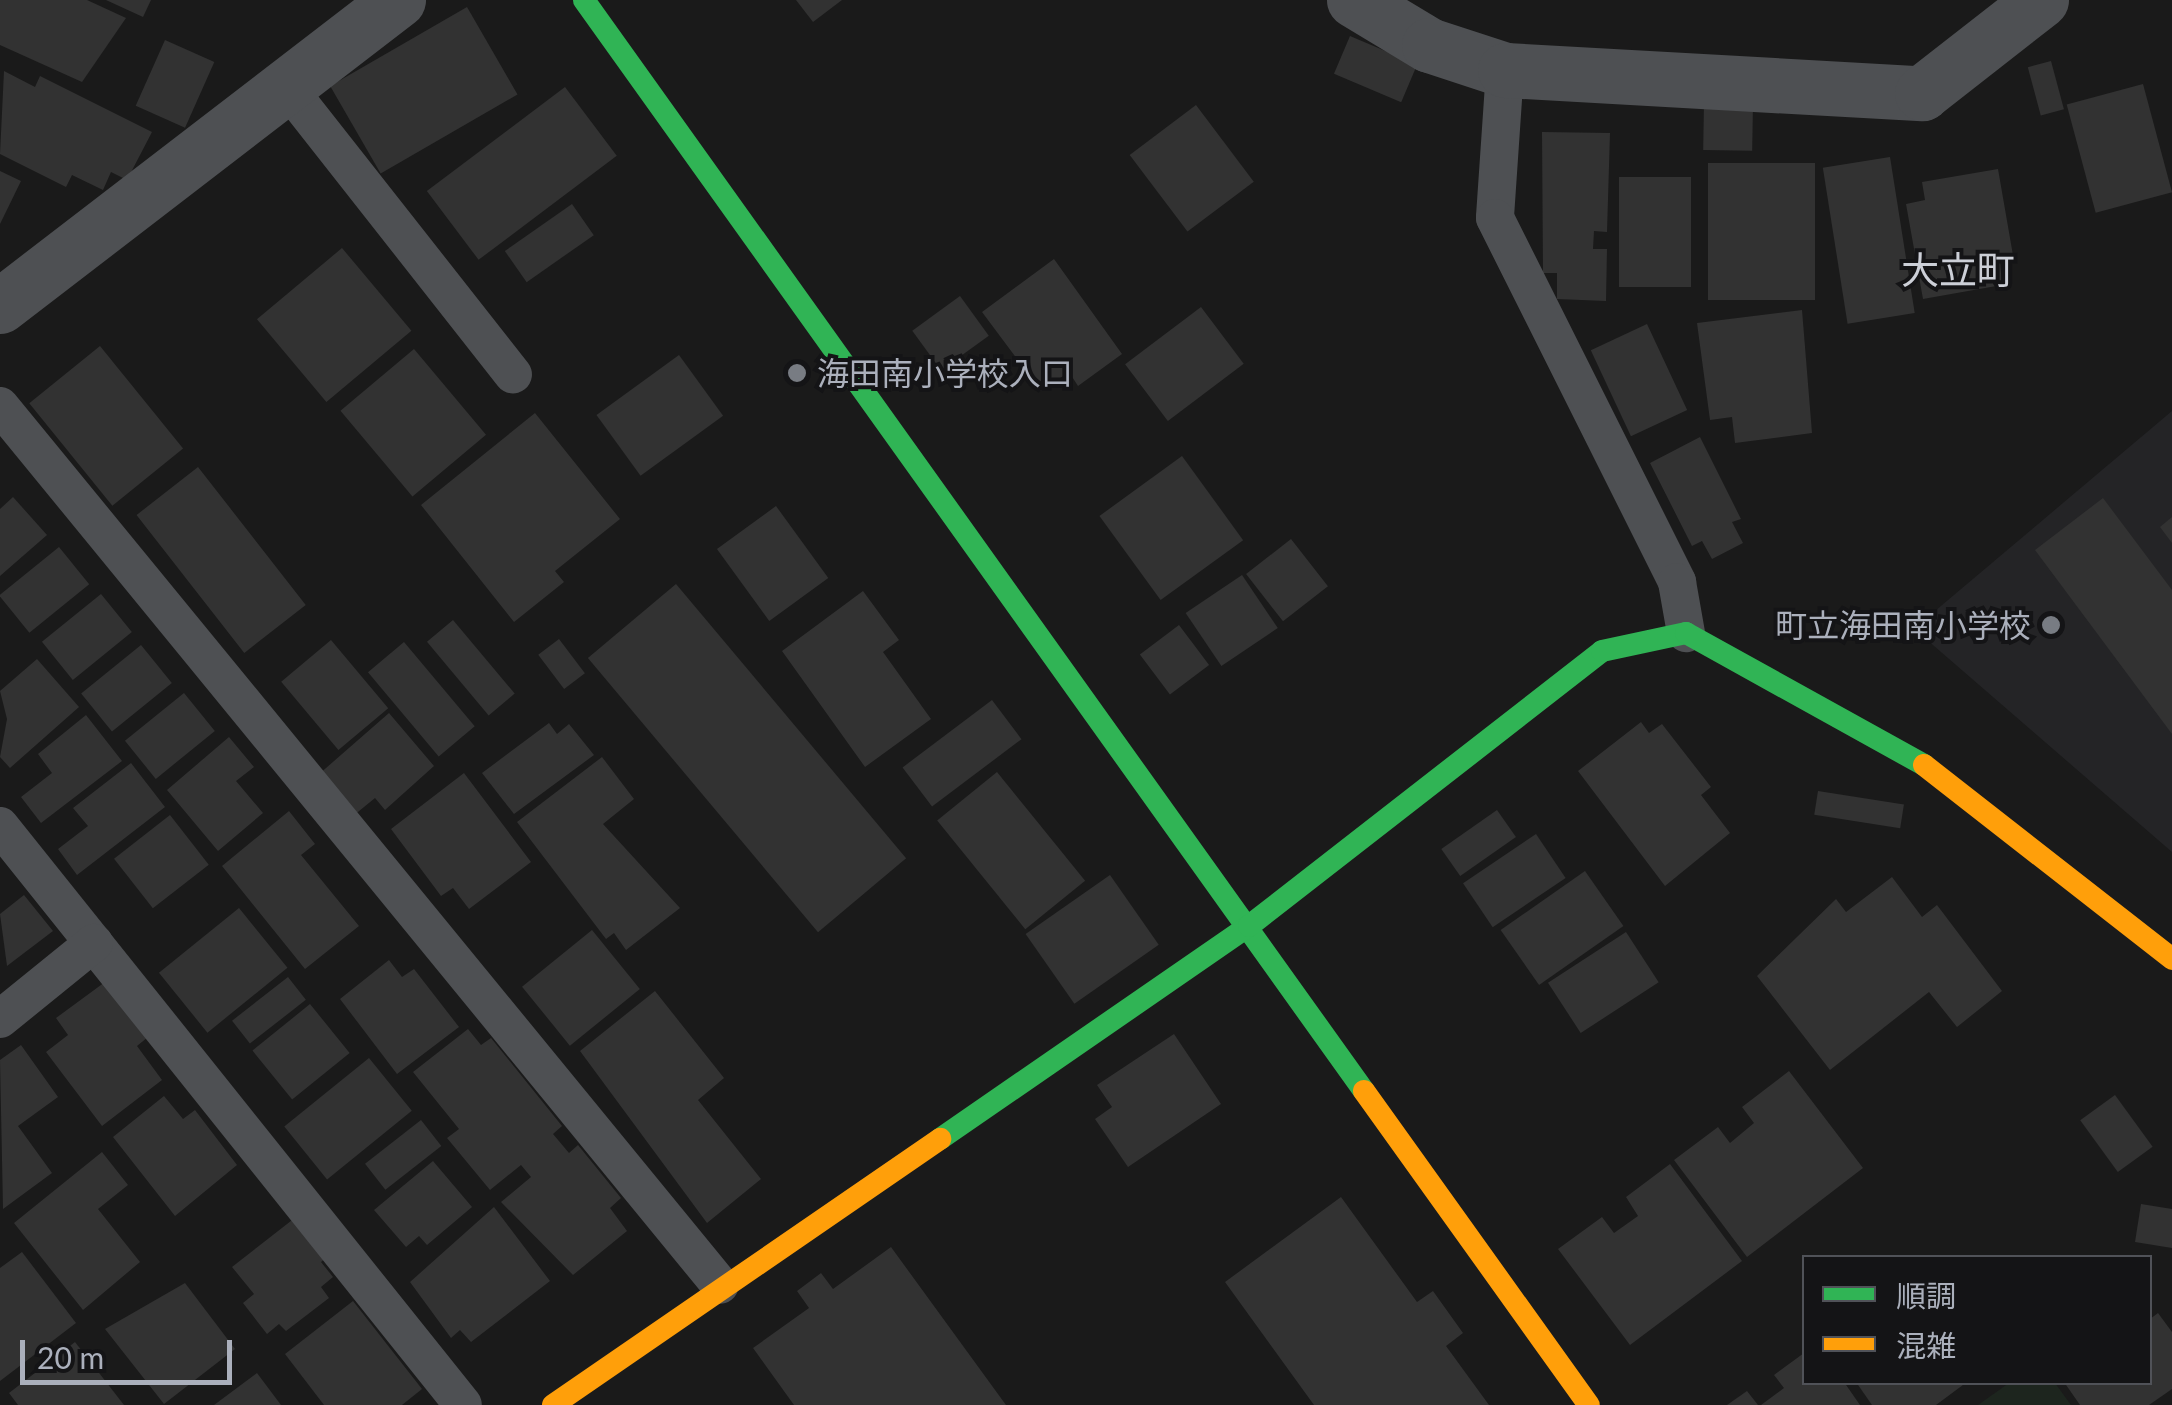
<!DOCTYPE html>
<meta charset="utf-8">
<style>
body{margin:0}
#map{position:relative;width:2172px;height:1405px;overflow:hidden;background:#1a1a1a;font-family:Lato,"Noto Sans JP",sans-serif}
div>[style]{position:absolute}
.built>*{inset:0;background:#242426}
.green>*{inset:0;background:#1d251e}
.building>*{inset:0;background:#323232;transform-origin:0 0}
.lane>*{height:38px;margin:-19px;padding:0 19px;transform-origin:19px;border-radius:19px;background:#4e5053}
.street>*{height:55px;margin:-27.5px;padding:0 27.5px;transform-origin:27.5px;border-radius:27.5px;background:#4e5053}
.fast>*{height:22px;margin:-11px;padding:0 11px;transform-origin:11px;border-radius:11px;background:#30b455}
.slow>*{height:22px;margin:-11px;padding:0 11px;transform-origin:11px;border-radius:11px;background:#ff9f0a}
.dots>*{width:28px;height:28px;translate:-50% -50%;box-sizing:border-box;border:5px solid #141416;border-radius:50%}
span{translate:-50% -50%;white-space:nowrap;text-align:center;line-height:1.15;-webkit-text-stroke:8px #141416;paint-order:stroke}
.poi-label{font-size:32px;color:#abb0bc}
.left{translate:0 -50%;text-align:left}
.right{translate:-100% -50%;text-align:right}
.quarter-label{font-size:38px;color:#cccfd7}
.legend{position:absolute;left:1802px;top:1255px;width:350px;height:130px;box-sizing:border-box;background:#141416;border:2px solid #505258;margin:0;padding:12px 18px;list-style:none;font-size:30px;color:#abb0bc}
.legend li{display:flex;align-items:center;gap:20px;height:50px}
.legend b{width:50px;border:2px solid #505258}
.scale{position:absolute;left:20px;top:1340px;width:212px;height:45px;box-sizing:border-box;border:5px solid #abb0bc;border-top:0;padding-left:12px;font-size:30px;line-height:35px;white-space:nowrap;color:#abb0bc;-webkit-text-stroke:8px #141416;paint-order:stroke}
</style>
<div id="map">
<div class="built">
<i style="clip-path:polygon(2172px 411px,2172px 852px,1926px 639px,1935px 611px)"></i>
</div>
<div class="green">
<i style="clip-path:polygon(2009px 1383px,2055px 1383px,2071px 1405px,1978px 1405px)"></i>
</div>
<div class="building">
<i style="clip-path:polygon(0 0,87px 0,126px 18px,82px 82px,0 45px)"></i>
<i style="clip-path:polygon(106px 0,151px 0,143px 17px)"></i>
<i style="clip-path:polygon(796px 0,842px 0,813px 22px)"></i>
<i style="left:467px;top:7px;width:101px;height:158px;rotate:60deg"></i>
<i style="left:1350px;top:36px;width:73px;height:41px;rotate:23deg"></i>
<i style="left:165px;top:40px;width:54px;height:72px;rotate:24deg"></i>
<i style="left:2051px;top:61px;width:50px;height:24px;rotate:75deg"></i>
<i style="clip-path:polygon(4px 71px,35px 87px,40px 76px,152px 132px,127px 180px,111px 172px,103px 190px,72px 175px,66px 187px,0 154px)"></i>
<i style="left:2143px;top:84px;width:112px;height:79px;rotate:75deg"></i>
<i style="left:565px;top:87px;width:86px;height:173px;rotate:53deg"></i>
<i style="left:1704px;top:103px;width:49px;height:47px;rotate:1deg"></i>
<i style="left:1196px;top:105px;width:96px;height:83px;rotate:53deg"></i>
<i style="clip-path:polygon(1542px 132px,1610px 133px,1607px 232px,1594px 231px,1593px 249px,1607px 249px,1606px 301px,1557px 299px,1557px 273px,1543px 273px)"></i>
<i style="left:1890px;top:157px;width:158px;height:68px;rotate:81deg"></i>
<i style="left:1708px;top:163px;width:107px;height:137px"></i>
<i style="clip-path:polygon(1998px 169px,2014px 261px,2000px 262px,2002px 285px,1923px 299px,1906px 204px,1925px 200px,1922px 182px)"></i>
<i style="clip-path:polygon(0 171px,21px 181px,0 224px)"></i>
<i style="left:1619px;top:177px;width:72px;height:110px"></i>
<i style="left:572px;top:204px;width:38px;height:82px;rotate:55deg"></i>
<i style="left:342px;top:248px;width:108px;height:111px;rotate:50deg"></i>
<i style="clip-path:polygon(1054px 259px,1122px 354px,1078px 386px,1069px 372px,1041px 391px,982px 312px)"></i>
<i style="left:960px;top:296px;width:49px;height:59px;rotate:54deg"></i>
<i style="left:1201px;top:307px;width:71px;height:95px;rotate:53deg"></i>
<i style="clip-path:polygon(1802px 310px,1812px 433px,1735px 443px,1732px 417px,1710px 420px,1697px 323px)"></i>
<i style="left:1647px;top:324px;width:95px;height:62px;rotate:65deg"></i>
<i style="left:100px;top:346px;width:132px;height:91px;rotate:51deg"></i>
<i style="left:414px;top:349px;width:112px;height:96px;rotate:50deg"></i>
<i style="left:679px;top:355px;width:75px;height:102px;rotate:54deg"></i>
<i style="clip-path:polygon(535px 413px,620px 519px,555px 571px,564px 582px,514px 622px,421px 505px)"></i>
<i style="clip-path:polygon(1700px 437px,1741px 519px,1732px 522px,1743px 543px,1712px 559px,1702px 541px,1692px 546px,1650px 463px)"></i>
<i style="left:1182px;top:456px;width:104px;height:102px;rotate:54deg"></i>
<i style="left:198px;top:467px;width:175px;height:78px;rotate:52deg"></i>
<i style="clip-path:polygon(13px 497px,47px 535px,0 576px,0 509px)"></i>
<i style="clip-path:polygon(2103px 498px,2172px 590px,2172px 734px,2035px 550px)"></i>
<i style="left:776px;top:506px;width:89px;height:73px;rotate:54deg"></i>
<i style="clip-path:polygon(2172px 517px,2172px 543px,2160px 527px)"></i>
<i style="left:1291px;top:539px;width:60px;height:57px;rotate:52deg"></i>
<i style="left:59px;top:547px;width:48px;height:77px;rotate:51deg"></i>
<i style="left:1242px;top:575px;width:64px;height:68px;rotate:56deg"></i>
<i style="left:676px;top:584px;width:358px;height:115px;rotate:50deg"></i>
<i style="clip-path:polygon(863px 591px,899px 640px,883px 652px,931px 719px,865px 767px,782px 651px)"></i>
<i style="left:101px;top:594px;width:49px;height:76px;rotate:51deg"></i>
<i style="left:453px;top:620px;width:96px;height:34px;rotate:50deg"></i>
<i style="left:1179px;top:625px;width:50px;height:49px;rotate:53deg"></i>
<i style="left:559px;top:639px;width:43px;height:26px;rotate:53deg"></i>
<i style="left:331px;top:640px;width:89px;height:65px;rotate:50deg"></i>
<i style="left:404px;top:642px;width:110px;height:47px;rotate:50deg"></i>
<i style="left:141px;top:645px;width:49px;height:77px;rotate:51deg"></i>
<i style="clip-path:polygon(37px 659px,79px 707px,10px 768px,0 757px,7px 719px,0 691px)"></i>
<i style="left:184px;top:693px;width:49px;height:76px;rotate:51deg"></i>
<i style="left:992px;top:700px;width:49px;height:112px;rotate:53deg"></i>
<i style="clip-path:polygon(389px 713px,434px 766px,385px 810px,375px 798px,353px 816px,318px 775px)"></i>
<i style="clip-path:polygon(86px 715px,122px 761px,41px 823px,21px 797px,52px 773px,38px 754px)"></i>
<i style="clip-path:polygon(1641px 722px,1649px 733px,1662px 724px,1711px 787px,1701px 795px,1730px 833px,1665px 886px,1578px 771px)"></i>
<i style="clip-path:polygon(549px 723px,557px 734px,569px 724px,594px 755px,514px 814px,482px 773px)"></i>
<i style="clip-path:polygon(229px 737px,254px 767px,236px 781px,263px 813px,218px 851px,167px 790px)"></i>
<i style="clip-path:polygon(602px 757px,634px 799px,603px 824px,680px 908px,626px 950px,614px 933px,606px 939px,517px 822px)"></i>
<i style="clip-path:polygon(131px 763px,165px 807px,77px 875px,58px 849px,88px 826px,73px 808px)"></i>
<i style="left:997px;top:772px;width:140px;height:77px;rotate:51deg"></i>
<i style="clip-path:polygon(464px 773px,531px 862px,469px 909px,453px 888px,441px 896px,391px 829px)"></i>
<i style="left:1818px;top:791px;width:87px;height:24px;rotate:9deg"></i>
<i style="left:1497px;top:810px;width:33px;height:68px;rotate:55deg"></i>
<i style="clip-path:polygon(289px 811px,315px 844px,301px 855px,359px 926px,305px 969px,222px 866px)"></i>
<i style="left:170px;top:815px;width:63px;height:71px;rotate:52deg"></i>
<i style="left:1536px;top:834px;width:53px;height:88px;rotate:56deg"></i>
<i style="left:1585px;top:871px;width:67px;height:103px;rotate:55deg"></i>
<i style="left:1110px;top:875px;width:85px;height:103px;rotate:55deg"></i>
<i style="clip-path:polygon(1892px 877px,1922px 917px,1937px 905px,2002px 991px,1957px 1027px,1929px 992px,1830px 1070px,1757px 976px,1836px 899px,1846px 912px)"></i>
<i style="clip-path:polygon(24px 895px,53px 931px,7px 966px,0 914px)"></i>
<i style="left:239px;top:908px;width:77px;height:103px;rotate:51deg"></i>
<i style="left:592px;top:930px;width:76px;height:90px;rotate:51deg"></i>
<i style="left:1626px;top:932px;width:60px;height:93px;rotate:57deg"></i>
<i style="clip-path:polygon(389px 960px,402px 977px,414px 969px,459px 1027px,397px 1074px,340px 999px)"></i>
<i style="left:288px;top:977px;width:29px;height:71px;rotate:52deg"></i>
<i style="clip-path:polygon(105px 982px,148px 1037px,137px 1046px,162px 1080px,102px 1126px,46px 1052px,68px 1035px,56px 1018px)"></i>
<i style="clip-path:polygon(655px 991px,724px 1078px,698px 1100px,761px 1179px,707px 1223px,580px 1051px)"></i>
<i style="left:310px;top:1004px;width:63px;height:74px;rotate:51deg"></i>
<i style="clip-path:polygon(468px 1029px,481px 1045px,491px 1038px,562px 1126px,553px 1134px,569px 1153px,578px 1145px,621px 1198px,610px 1208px,627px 1231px,573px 1275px,501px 1202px,531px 1177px,521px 1165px,490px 1190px,447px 1138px,459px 1129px,413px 1072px)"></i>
<i style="clip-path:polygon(1174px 1034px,1221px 1104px,1128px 1167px,1095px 1119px,1112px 1107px,1097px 1085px)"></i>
<i style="clip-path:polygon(21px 1045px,58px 1097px,18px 1126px,52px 1173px,3px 1209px,0 1060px)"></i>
<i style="left:369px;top:1058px;width:68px;height:109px;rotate:51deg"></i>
<i style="clip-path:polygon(1789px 1071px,1863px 1168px,1747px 1257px,1674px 1160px,1718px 1127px,1730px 1143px,1754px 1123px,1742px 1107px)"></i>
<i style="left:2115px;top:1095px;width:64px;height:43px;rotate:54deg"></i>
<i style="clip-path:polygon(164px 1096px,183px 1119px,195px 1110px,237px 1165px,175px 1216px,113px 1137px)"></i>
<i style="left:421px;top:1120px;width:33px;height:71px;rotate:52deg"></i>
<i style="clip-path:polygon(102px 1152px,128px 1185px,98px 1209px,140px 1262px,83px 1310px,14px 1223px)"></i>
<i style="clip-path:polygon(433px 1161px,472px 1207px,427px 1245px,419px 1236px,406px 1247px,374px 1210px)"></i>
<i style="clip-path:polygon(1670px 1164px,1742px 1261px,1630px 1345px,1558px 1249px,1602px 1217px,1614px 1233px,1638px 1216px,1626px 1197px)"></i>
<i style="clip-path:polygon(1341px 1197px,1417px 1302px,1433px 1291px,1463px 1333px,1446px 1346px,1489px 1405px,1314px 1405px,1225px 1282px)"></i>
<i style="clip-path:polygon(2141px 1204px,2172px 1209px,2172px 1248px,2135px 1242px)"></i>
<i style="clip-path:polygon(494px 1207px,550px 1281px,471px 1342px,460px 1330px,451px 1338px,410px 1282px)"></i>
<i style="clip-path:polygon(296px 1217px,327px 1257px,321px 1262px,333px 1277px,321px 1287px,329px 1298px,286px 1331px,279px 1324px,267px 1334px,243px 1303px,254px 1294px,232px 1267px)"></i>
<i style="clip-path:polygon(891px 1247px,1006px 1405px,794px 1405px,753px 1348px,809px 1308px,797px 1291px,821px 1273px,833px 1289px)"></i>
<i style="clip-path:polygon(22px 1252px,76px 1323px,0 1381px,0 1268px)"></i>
<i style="clip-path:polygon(185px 1283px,235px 1349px,164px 1404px,105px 1329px)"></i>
<i style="clip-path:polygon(353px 1301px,422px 1389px,402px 1405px,324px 1405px,285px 1354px)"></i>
<i style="clip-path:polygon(2158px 1313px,2172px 1332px,2172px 1389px,2149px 1405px,2080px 1405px,2064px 1382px,2150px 1382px,2150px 1319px)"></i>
<i style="clip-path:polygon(75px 1342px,124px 1405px,18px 1405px,9px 1393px)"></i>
<i style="clip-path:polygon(1804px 1353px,1804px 1382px,1844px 1382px,1860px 1405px,1761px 1405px,1784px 1388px,1774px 1375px)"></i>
<i style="clip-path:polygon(257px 1373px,281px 1405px,214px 1405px)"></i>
<i style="clip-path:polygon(1856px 1382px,1967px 1382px,1936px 1405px,1872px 1405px)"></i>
<i style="clip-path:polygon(1747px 1391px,1758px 1405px,1727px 1405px)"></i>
</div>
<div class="lane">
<i style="left:1505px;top:70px;width:148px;rotate:93.9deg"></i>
<i style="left:1495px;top:218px;width:407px;rotate:63.4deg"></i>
<i style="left:1677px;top:582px;width:52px;rotate:80deg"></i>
<i style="left:286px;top:86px;width:367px;rotate:51.8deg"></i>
<i style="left:0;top:406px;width:1136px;rotate:50.68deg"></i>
<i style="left:0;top:826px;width:741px;rotate:51.35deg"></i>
<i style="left:0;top:1019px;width:121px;rotate:-39deg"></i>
</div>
<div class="street">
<i style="left:1354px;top:0;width:87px;rotate:31deg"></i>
<i style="left:1429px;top:45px;width:80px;rotate:18.2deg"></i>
<i style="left:1505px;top:70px;width:418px;rotate:3.2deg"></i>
<i style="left:1922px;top:93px;width:151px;rotate:-38deg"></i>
<i style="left:0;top:306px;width:502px;rotate:-37.55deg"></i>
</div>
<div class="fast">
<i style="left:584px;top:0;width:1341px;rotate:54.44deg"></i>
<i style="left:940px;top:1139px;width:375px;rotate:-34.6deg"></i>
<i style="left:1249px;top:926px;width:447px;rotate:-37.9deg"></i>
<i style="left:1602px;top:651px;width:86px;rotate:-12.1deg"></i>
<i style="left:1686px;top:633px;width:272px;rotate:29deg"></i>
</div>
<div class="slow">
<i style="left:1924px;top:765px;width:315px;rotate:38deg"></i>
<i style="left:1364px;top:1091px;width:386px;rotate:54.4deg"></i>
<i style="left:553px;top:1405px;width:470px;rotate:-34.5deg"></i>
</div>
<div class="dots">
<i style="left:797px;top:373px;background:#787c83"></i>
<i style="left:2051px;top:625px;background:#787c83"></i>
</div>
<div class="poi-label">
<span class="left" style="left:817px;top:373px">海田南小学校入口</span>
<span class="right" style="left:2031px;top:625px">町立海田南小学校</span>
</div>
<div class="quarter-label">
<span style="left:1958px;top:270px">大立町</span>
</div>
<ul class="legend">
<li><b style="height:12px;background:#30b455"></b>順調</li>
<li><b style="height:12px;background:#ff9f0a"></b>混雑</li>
</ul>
<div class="scale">20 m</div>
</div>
